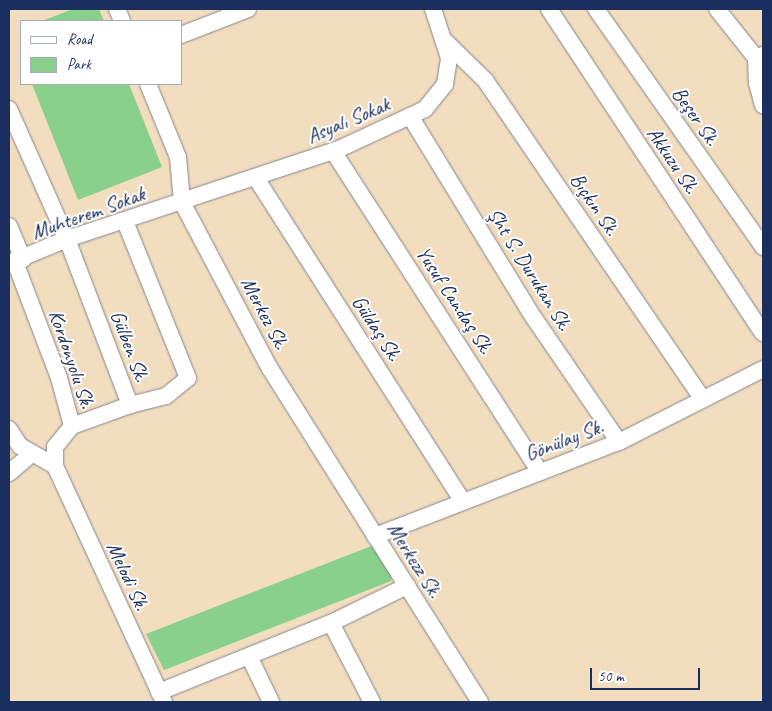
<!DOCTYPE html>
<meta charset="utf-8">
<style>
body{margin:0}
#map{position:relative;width:772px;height:711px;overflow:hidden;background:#f2ddbf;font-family:Caveat,sans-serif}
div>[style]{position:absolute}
.green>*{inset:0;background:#88d08b}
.roads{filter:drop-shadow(0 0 1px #86868e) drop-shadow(0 0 1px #86868e)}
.minor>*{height:16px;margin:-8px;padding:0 8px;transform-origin:8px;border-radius:8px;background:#fff}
span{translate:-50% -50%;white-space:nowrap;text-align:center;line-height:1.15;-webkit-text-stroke:4px #fff;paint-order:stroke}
.street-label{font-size:21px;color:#1b2f5e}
.frame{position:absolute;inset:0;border:10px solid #1b2f5e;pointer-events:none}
.legend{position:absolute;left:20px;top:20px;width:162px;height:65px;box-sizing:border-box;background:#fff;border:1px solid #a4acbf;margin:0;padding:6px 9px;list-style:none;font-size:15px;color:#1b2f5e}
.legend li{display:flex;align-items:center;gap:10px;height:25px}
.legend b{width:25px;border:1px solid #a4acbf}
.scale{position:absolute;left:590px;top:668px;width:110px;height:22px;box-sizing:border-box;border:2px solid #1b2f5e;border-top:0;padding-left:6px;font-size:15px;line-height:18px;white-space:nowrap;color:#1b2f5e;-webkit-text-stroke:4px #fff;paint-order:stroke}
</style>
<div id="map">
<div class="green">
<i style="clip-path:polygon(73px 9px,99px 9px,104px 21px,42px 21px)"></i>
<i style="clip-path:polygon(32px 84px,129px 84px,162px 167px,78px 200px)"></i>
<i style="clip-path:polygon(374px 545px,393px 574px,391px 581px,164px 670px,146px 634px)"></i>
</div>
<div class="roads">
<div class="minor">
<i style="left:117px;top:9px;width:13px;rotate:67deg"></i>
<i style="left:549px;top:9px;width:388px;rotate:56.6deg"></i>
<i style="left:596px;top:9px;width:291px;rotate:54.9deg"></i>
<i style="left:717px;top:9px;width:63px;rotate:51.5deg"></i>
<i style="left:756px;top:58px;width:8px;rotate:-23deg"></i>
<i style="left:181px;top:35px;width:72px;rotate:-21.2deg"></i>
<i style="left:445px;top:41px;width:56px;rotate:44.3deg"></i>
<i style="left:485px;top:80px;width:386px;rotate:55.7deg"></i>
<i style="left:756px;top:58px;width:25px;rotate:88deg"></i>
<i style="left:757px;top:83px;width:23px;rotate:75deg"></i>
<i style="left:148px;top:84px;width:79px;rotate:67.7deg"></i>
<i style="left:178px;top:157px;width:45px;rotate:84.9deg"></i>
<i style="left:182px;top:202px;width:187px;rotate:62.2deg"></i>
<i style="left:269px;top:367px;width:396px;rotate:57.8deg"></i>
<i style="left:9px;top:109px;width:142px;rotate:66deg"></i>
<i style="left:67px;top:239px;width:178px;rotate:69.2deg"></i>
<i style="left:130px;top:405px;width:37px;rotate:-14deg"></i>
<i style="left:166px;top:396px;width:28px;rotate:-39deg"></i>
<i style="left:188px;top:378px;width:169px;rotate:-111.9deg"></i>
<i style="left:410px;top:116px;width:237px;rotate:58.5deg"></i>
<i style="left:534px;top:318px;width:150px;rotate:55.6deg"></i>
<i style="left:333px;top:151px;width:382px;rotate:57.2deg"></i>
<i style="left:256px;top:178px;width:384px;rotate:57.4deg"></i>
<i style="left:9px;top:226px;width:36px;rotate:67deg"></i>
<i style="left:15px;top:262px;width:124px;rotate:69.2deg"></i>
<i style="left:59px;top:378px;width:50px;rotate:74.8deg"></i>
<i style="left:9px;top:263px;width:63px;rotate:-22.5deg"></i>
<i style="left:67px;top:239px;width:287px;rotate:-18.3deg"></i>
<i style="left:339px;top:149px;width:95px;rotate:-24.9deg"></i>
<i style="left:425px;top:109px;width:32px;rotate:-51deg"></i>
<i style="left:445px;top:84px;width:26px;rotate:-81deg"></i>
<i style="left:449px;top:58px;width:52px;rotate:-108.1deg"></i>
<i style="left:72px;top:426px;width:27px;rotate:129deg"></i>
<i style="left:55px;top:447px;width:19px;rotate:90deg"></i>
<i style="left:55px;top:466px;width:260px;rotate:65.2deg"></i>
<i style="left:72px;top:426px;width:62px;rotate:-19.9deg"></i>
<i style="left:9px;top:429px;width:20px;rotate:57deg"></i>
<i style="left:20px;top:446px;width:40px;rotate:29.7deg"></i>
<i style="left:9px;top:473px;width:30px;rotate:-40deg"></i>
<i style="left:375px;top:536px;width:261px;rotate:-21.1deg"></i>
<i style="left:619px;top:442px;width:161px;rotate:-26.9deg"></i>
<i style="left:331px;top:623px;width:89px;rotate:62.6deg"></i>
<i style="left:249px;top:656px;width:51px;rotate:64.4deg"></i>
<i style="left:159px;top:692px;width:185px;rotate:-21.9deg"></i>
<i style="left:331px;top:623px;width:85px;rotate:-26deg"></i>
</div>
</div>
<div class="street-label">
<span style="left:696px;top:116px;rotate:55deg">Beşer Sk.</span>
<span style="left:348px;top:120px;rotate:-23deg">Asyalı Sokak</span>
<span style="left:673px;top:160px;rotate:56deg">Akkuzu Sk.</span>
<span style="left:595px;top:204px;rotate:56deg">Bıçkın Sk.</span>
<span style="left:88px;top:213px;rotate:-20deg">Muhterem Sokak</span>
<span style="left:530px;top:269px;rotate:58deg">Şht S. Durukan Sk.</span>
<span style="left:455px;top:300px;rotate:57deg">Yusuf Candaş Sk.</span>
<span style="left:265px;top:313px;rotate:62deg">Merkez Sk.</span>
<span style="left:377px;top:328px;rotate:57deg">Güldaş Sk.</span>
<span style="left:130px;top:346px;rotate:69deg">Gülben Sk.</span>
<span style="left:72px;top:359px;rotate:71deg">Kordonyolu Sk.</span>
<span style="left:564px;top:440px;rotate:-21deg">Gönülay Sk.</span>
<span style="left:415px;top:560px;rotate:58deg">Merkezz Sk.</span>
<span style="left:128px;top:576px;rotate:65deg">Melodi Sk.</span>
</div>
<div class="frame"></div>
<ul class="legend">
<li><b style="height:6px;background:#fff"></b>Road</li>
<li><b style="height:14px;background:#88d08b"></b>Park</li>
</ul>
<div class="scale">50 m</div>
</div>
